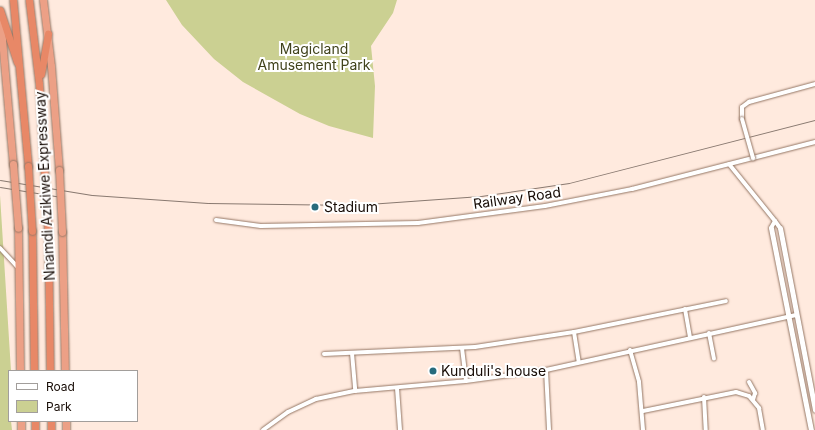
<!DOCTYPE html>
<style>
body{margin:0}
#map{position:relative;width:815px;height:430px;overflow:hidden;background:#ffeade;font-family:Inter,sans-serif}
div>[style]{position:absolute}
.green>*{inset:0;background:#cbd092}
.roads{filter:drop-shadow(0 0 1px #957765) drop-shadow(0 0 1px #957765)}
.minor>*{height:4px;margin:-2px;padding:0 2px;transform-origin:2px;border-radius:2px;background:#fff}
.tertiary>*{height:5px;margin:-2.5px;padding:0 2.5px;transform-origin:2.5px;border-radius:2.5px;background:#fff}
.trunk>*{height:7px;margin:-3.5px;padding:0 3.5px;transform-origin:3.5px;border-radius:3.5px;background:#eca086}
.motorway>*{height:7px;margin:-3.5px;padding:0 3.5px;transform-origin:3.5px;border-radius:3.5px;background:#e88867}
.tram>*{height:1px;margin:-0.5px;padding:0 0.5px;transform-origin:0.5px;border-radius:0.5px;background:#897970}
.bridges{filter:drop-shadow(0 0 1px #957765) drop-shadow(0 0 1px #957765)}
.minor-bridge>*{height:4px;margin:-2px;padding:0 2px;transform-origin:2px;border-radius:2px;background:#fff}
.trunk-bridge>*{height:7px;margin:-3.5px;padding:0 3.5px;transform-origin:3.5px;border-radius:3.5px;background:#eca086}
.motorway-bridge>*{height:7px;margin:-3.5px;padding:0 3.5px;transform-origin:3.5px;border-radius:3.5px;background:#e88867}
.dots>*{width:11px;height:11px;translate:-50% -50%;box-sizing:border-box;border:2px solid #fff;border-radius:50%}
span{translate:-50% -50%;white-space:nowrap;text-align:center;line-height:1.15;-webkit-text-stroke:4px #fff;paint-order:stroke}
.park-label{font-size:14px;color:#41431c}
.street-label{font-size:14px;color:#170c06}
.poi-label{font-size:14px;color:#170c06}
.left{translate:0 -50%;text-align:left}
.legend{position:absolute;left:8px;top:370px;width:130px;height:52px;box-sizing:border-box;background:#fff;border:1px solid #a29e9b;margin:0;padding:5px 7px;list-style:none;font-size:12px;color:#170c06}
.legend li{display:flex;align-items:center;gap:8px;height:20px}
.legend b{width:20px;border:1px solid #a29e9b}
</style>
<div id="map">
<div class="green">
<i style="clip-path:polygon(166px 0,397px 0,393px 13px,371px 46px,375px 86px,373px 138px,329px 126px,300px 114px,243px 82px,214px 59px,182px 25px)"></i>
<i style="clip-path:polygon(0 195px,11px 371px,9px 421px,11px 421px,12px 430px,0 430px)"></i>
</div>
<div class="roads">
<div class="minor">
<i style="left:742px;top:119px;width:12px;rotate:-90deg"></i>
<i style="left:742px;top:107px;width:9px;rotate:-36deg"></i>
<i style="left:749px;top:102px;width:68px;rotate:-15.3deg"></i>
<i style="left:729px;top:164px;width:73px;rotate:51.1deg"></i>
<i style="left:216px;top:220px;width:45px;rotate:7.6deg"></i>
<i style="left:261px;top:226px;width:157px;rotate:-1.1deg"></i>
<i style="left:418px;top:223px;width:128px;rotate:-7.6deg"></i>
<i style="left:545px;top:206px;width:89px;rotate:-11.1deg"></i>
<i style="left:632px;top:189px;width:189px;rotate:-14.4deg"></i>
<i style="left:771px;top:228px;width:8px;rotate:-60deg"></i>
<i style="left:775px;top:221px;width:9px;rotate:54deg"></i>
<i style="left:0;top:248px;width:26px;rotate:47deg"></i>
<i style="left:685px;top:309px;width:28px;rotate:80deg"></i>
<i style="left:574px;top:332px;width:30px;rotate:81deg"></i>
<i style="left:709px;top:333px;width:26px;rotate:79deg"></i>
<i style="left:462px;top:348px;width:33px;rotate:83deg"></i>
<i style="left:630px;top:350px;width:33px;rotate:74deg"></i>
<i style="left:639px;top:382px;width:48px;rotate:85.2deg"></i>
<i style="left:352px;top:353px;width:38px;rotate:85deg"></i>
<i style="left:324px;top:354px;width:151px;rotate:-2.7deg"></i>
<i style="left:475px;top:347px;width:100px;rotate:-8.6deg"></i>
<i style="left:574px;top:332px;width:155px;rotate:-11.5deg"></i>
<i style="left:546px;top:370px;width:60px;rotate:87.1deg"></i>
<i style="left:749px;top:382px;width:13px;rotate:61deg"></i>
<i style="left:755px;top:393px;width:7px;rotate:106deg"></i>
<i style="left:397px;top:388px;width:42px;rotate:85.9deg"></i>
<i style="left:704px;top:397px;width:33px;rotate:87deg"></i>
<i style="left:643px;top:411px;width:95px;rotate:-11.5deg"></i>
<i style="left:736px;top:392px;width:14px;rotate:17deg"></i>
<i style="left:749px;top:396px;width:16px;rotate:50deg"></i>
<i style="left:759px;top:408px;width:22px;rotate:80deg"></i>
<i style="left:263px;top:430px;width:31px;rotate:-36deg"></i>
<i style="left:288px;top:412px;width:31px;rotate:-25deg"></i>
<i style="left:316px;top:399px;width:40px;rotate:-12deg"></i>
<i style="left:355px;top:391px;width:111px;rotate:-5.1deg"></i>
<i style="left:466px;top:381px;width:81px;rotate:-7.8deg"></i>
<i style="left:546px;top:370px;width:256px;rotate:-12.4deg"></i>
</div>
<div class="tertiary">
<i style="left:771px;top:228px;width:206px;rotate:78.8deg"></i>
<i style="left:780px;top:228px;width:185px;rotate:79.1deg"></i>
</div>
<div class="trunk">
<i style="left:43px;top:0;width:66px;rotate:83.1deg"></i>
<i style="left:51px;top:66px;width:104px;rotate:85.6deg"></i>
<i style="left:0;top:16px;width:149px;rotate:85deg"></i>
<i style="left:18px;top:228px;width:143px;rotate:89.2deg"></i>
<i style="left:62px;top:232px;width:139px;rotate:88.8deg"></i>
<i style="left:21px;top:430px;width:9px;rotate:-90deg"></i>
<i style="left:66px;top:430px;width:9px;rotate:-90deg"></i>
</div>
<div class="motorway">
<i style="left:13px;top:0;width:167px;rotate:84.8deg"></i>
<i style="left:29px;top:0;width:85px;rotate:83.2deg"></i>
<i style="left:39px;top:84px;width:83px;rotate:86.6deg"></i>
<i style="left:0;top:10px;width:55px;rotate:71.9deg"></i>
<i style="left:41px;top:74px;width:41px;rotate:-80.1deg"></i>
<i style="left:32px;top:231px;width:140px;rotate:89.2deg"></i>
<i style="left:48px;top:233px;width:138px;rotate:89.2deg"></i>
<i style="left:35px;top:421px;width:9px;rotate:90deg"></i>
<i style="left:51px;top:421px;width:9px;rotate:90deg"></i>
</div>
</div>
<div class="tram">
<i style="left:0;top:180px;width:93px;rotate:9.3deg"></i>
<i style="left:92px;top:195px;width:116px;rotate:3.9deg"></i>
<i style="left:208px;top:203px;width:146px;rotate:0.8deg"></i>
<i style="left:354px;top:205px;width:127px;rotate:-4.1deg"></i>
<i style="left:481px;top:196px;width:89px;rotate:-8.4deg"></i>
<i style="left:569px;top:183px;width:254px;rotate:-14.4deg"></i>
<i style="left:0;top:187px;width:62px;rotate:9.3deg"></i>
</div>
<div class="bridges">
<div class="minor-bridge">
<i style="left:742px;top:119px;width:41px;rotate:74.2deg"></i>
</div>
<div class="trunk-bridge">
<i style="left:13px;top:164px;width:64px;rotate:85.5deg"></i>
<i style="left:59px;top:170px;width:62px;rotate:87.2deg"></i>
</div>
<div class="motorway-bridge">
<i style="left:28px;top:166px;width:65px;rotate:86.5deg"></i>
<i style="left:44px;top:167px;width:66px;rotate:86.5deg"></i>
</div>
</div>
<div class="dots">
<i style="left:315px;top:207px;background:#276b7c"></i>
<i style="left:433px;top:371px;background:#276b7c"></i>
</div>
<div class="park-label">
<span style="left:314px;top:57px">Magicland<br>Amusement Park</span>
</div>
<div class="street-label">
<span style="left:45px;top:186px;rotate:-93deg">Nnamdi Azikiwe Expressway</span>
<span style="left:517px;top:198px;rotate:-8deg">Railway Road</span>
</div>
<div class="poi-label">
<span class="left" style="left:324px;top:207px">Stadium</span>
<span class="left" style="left:441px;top:371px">Kunduli's house</span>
</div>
<ul class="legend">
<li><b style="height:5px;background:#fff"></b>Road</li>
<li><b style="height:11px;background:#cbd092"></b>Park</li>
</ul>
</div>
